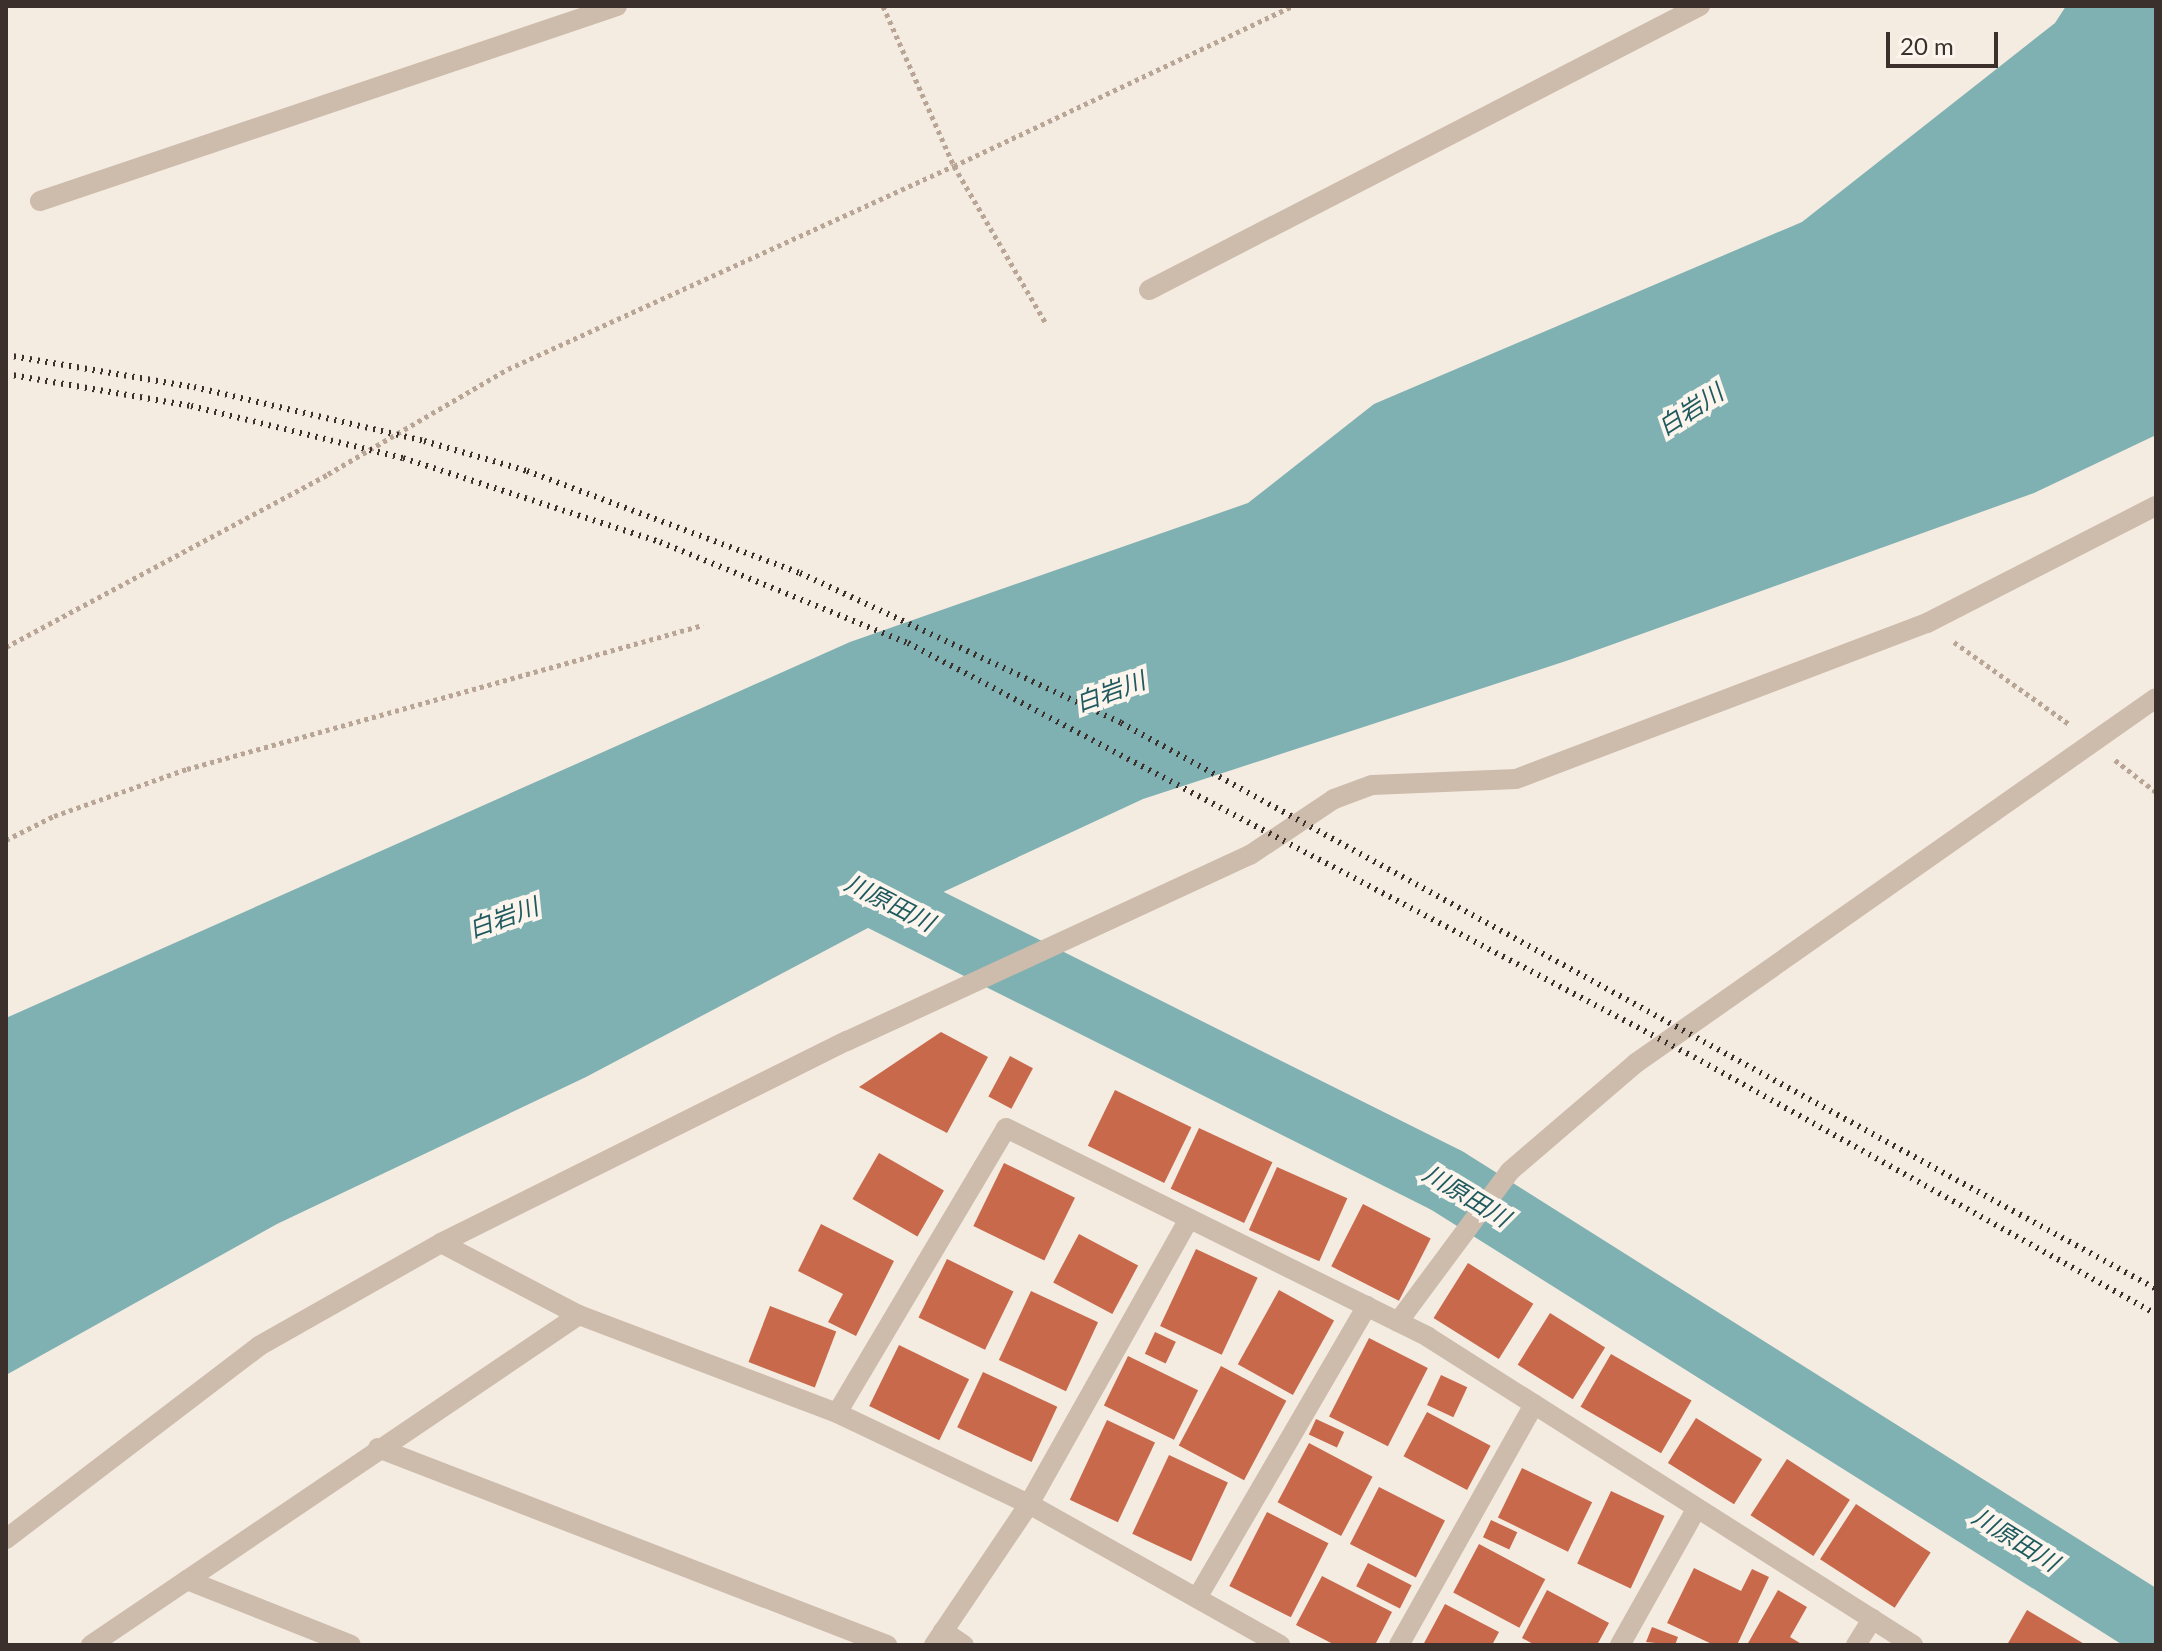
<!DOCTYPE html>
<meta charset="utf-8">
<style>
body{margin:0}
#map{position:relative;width:2162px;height:1651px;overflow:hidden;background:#f4ebe1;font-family:Lato,"Noto Sans JP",sans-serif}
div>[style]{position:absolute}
.water>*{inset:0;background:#7fb0b2}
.river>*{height:66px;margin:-33px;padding:0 33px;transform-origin:33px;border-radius:33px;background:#7fb0b2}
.building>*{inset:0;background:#c8694b;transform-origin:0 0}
.path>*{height:5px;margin-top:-2.5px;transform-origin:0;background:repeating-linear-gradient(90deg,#b9a596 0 4px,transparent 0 8px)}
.minor>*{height:20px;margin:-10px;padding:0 10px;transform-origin:10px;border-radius:10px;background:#cdbbac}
.rail>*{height:6px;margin-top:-3px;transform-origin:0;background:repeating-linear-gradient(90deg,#3b302b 0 2px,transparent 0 8px)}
span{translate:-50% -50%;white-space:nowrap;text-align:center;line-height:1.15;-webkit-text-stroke:8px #fbf5ee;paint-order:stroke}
.water-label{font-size:24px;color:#1f5a5e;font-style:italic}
.frame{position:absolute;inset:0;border:8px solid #3b302b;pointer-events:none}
.scale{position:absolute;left:1886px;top:32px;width:112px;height:36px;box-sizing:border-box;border:4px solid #3b302b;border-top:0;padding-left:10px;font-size:24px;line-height:28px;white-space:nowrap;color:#3b302b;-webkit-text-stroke:6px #fbf5ee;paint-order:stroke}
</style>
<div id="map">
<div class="water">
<i style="clip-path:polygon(2066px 6px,2156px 6px,2156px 435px,2034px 493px,1569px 660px,1143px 799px,883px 920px,586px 1077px,277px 1224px,6px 1375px,6px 1018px,850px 642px,1248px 503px,1374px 404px,1802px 222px,2055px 23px)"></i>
</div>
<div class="river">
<i style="left:824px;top:869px;width:695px;rotate:26.57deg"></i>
<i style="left:1446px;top:1180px;width:839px;rotate:32.19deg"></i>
</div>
<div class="building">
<i style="clip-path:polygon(941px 1032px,988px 1057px,947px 1133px,859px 1087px)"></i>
<i style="left:1010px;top:1056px;width:26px;height:46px;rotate:28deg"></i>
<i style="left:1115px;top:1090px;width:85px;height:62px;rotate:26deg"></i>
<i style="left:1199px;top:1128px;width:81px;height:67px;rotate:25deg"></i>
<i style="left:879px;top:1153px;width:75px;height:53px;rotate:30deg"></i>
<i style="left:1004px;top:1163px;width:79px;height:70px;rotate:26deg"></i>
<i style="left:1277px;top:1167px;width:77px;height:69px;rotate:24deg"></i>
<i style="left:1363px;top:1204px;width:76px;height:70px;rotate:27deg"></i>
<i style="clip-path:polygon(821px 1224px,894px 1261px,856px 1336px,828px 1322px,843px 1294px,798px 1271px)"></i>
<i style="left:1079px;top:1234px;width:67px;height:55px;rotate:28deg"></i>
<i style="left:1196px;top:1249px;width:68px;height:85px;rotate:25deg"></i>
<i style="left:947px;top:1259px;width:74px;height:65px;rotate:26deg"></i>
<i style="left:1468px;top:1263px;width:77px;height:65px;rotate:32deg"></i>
<i style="left:1279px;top:1290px;width:63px;height:85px;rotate:29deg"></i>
<i style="left:1031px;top:1291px;width:74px;height:76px;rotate:25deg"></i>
<i style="left:770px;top:1306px;width:71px;height:60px;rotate:21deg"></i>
<i style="left:1550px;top:1313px;width:65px;height:61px;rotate:32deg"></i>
<i style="left:1155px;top:1332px;width:23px;height:24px;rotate:25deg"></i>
<i style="left:1369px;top:1338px;width:66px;height:88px;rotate:27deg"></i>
<i style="left:899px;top:1345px;width:78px;height:68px;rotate:26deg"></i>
<i style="left:1611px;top:1354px;width:93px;height:61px;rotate:30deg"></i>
<i style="left:1128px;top:1356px;width:78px;height:55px;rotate:26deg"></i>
<i style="left:1221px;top:1366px;width:74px;height:90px;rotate:28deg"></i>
<i style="left:983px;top:1372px;width:82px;height:61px;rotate:25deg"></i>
<i style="left:1441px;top:1375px;width:29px;height:33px;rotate:25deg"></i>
<i style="left:1427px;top:1412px;width:72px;height:50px;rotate:28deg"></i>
<i style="left:1696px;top:1418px;width:78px;height:53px;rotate:32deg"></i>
<i style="left:1316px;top:1419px;width:31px;height:17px;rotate:25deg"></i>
<i style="left:1107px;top:1420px;width:53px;height:88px;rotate:25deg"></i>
<i style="left:1309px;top:1443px;width:72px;height:67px;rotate:28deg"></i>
<i style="left:1169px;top:1455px;width:65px;height:87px;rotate:25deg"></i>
<i style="left:1787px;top:1459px;width:75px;height:67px;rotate:33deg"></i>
<i style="left:1522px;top:1468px;width:78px;height:55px;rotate:26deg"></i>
<i style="left:1379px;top:1487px;width:74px;height:64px;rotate:27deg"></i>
<i style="left:1611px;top:1491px;width:59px;height:80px;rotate:25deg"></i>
<i style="left:1856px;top:1504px;width:89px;height:66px;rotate:33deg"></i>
<i style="left:1267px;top:1512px;width:69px;height:83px;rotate:27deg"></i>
<i style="left:1491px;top:1520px;width:29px;height:19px;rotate:25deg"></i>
<i style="left:1479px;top:1544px;width:75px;height:55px;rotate:28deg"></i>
<i style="left:1368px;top:1563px;width:49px;height:26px;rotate:27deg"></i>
<i style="clip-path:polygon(1694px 1568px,1741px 1591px,1752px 1569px,1769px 1577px,1737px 1645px,1714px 1645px,1667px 1623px)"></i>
<i style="clip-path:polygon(1322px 1576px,1392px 1612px,1375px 1645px,1335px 1645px,1296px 1625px)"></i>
<i style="clip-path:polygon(1547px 1590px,1609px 1623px,1597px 1645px,1535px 1645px,1522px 1638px)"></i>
<i style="clip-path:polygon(1778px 1590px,1807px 1607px,1790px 1637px,1803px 1645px,1747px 1645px)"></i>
<i style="clip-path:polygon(1445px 1604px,1499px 1632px,1492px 1645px,1423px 1645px)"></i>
<i style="clip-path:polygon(2027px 1610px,2086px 1645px,2007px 1645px)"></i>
<i style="clip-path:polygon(1652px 1627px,1678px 1637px,1675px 1645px,1646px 1642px)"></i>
</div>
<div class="path">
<i style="left:883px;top:6px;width:175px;rotate:66.1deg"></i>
<i style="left:954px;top:166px;width:374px;rotate:-25.3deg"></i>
<i style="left:1954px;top:642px;width:141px;rotate:35.5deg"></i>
<i style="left:6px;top:647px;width:366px;rotate:-28.2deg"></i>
<i style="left:328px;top:474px;width:208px;rotate:-30.3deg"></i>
<i style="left:508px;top:369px;width:490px;rotate:-24.5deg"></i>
<i style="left:954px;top:166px;width:181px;rotate:59.7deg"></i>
<i style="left:2115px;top:760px;width:52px;rotate:38deg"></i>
<i style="left:6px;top:840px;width:54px;rotate:-26.6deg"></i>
<i style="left:54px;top:816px;width:141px;rotate:-19.5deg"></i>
<i style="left:187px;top:769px;width:536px;rotate:-15.59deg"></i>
</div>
<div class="minor">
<i style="left:40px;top:201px;width:609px;rotate:-18.67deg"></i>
<i style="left:1149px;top:290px;width:620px;rotate:-27.27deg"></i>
<i style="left:441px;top:1243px;width:156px;rotate:27.6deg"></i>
<i style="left:579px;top:1315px;width:276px;rotate:20.8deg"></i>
<i style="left:837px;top:1413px;width:212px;rotate:25.4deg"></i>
<i style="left:1029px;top:1504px;width:288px;rotate:29.3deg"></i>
<i style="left:1398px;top:1322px;width:188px;rotate:-53.4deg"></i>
<i style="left:1510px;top:1171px;width:166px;rotate:-40.6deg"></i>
<i style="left:1636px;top:1063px;width:635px;rotate:-35.07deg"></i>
<i style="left:837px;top:1413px;width:331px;rotate:-59.3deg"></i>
<i style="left:1006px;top:1128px;width:471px;rotate:26.3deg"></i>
<i style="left:1428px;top:1337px;width:575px;rotate:32.42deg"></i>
<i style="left:378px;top:1448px;width:546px;rotate:21.16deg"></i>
<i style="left:6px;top:1539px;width:318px;rotate:-37.3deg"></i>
<i style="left:259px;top:1346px;width:209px;rotate:-29.5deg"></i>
<i style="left:441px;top:1243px;width:453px;rotate:-26.5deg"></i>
<i style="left:847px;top:1041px;width:444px;rotate:-24.8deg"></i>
<i style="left:1250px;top:855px;width:101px;rotate:-33.7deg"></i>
<i style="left:1334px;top:799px;width:40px;rotate:-20.2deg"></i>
<i style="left:1372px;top:785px;width:144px;rotate:-2.4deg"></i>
<i style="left:1516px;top:779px;width:440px;rotate:-20.8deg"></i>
<i style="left:1927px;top:623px;width:257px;rotate:-27.1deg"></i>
<i style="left:187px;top:1580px;width:176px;rotate:21.6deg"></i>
<i style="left:1197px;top:1598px;width:338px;rotate:-59.8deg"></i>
<i style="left:943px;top:1631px;width:25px;rotate:34deg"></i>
<i style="left:91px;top:1645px;width:589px;rotate:-34.07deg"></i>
<i style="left:934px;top:1645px;width:170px;rotate:-56deg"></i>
<i style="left:1029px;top:1504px;width:327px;rotate:-60.7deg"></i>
<i style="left:1399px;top:1645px;width:276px;rotate:-60.7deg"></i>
<i style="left:1620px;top:1645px;width:157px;rotate:-60.7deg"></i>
<i style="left:1856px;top:1645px;width:31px;rotate:-58deg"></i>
</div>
<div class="rail">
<i style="left:6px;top:355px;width:191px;rotate:9.7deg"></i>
<i style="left:194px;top:387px;width:236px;rotate:13.2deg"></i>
<i style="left:424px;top:441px;width:107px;rotate:16.2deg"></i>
<i style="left:527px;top:471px;width:291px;rotate:20.5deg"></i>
<i style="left:800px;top:573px;width:354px;rotate:25deg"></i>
<i style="left:1121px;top:723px;width:1180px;rotate:28.67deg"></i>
<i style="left:6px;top:374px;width:188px;rotate:9.8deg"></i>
<i style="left:191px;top:406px;width:218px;rotate:13.8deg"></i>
<i style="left:403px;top:458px;width:270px;rotate:18.1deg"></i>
<i style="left:660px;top:542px;width:268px;rotate:22.2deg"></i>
<i style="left:908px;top:643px;width:888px;rotate:27.78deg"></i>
<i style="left:1694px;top:1057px;width:529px;rotate:29.09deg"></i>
</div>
<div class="water-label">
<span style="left:1690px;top:409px;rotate:-33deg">白岩川</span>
<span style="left:1110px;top:691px;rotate:-20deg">白岩川</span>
<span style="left:890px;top:902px;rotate:27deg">川原田川</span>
<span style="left:503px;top:917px;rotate:-20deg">白岩川</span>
<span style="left:1467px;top:1195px;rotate:31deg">川原田川</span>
<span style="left:2016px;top:1539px;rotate:32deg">川原田川</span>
</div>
<div class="frame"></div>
<div class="scale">20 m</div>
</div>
